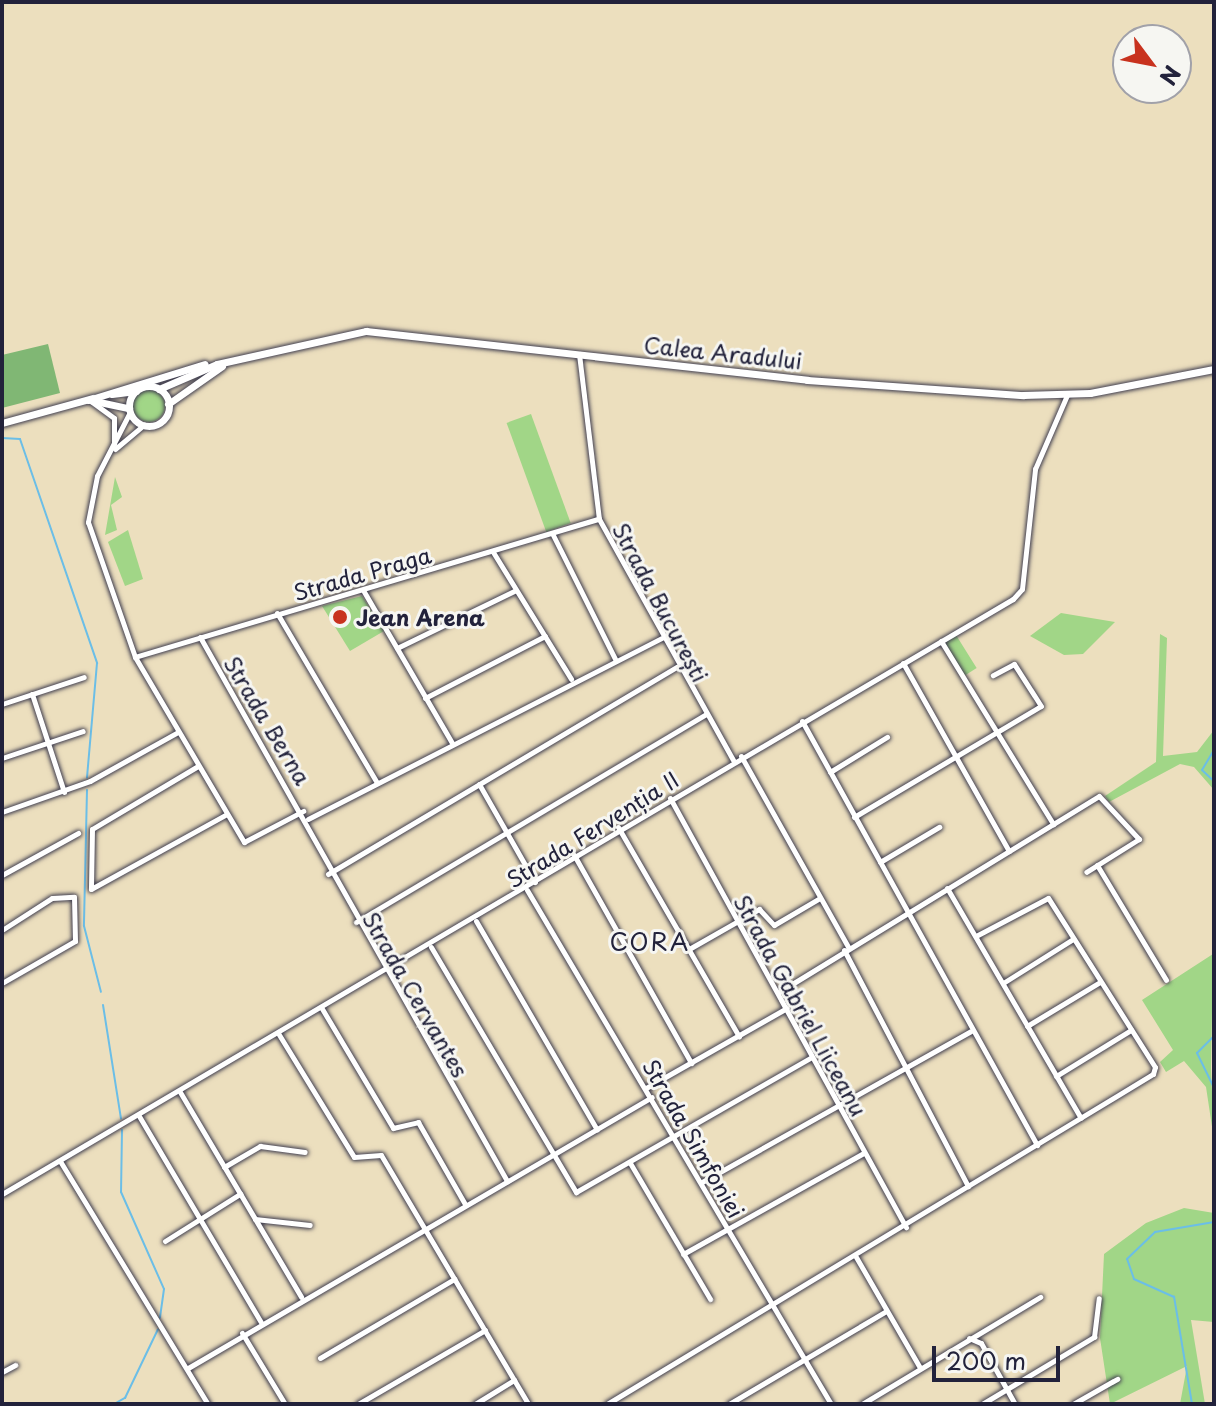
<!DOCTYPE html>
<meta charset="utf-8">
<style>
body{margin:0}
#map{position:relative;width:1216px;height:1406px;overflow:hidden;background:#ecdfbe;font-family:"Playpen Sans",sans-serif}
div>[style]{position:absolute}
.green>*{inset:0;background:#a1d687;transform-origin:0 0}
.round{border-radius:50%}
.forest>*{inset:0;background:#80b774}
.stream>*{height:2px;margin:-1px;padding:0 1px;transform-origin:1px;border-radius:1px;background:#6bbee7}
.roads{filter:drop-shadow(0 0 2px #403e4f) drop-shadow(0 0 2px #403e4f)}
.minor>*{height:5px;margin:-2.5px;padding:0 2.5px;transform-origin:2.5px;border-radius:2.5px;background:#fff}
.major>*{height:7px;margin:-3.5px;padding:0 3.5px;transform-origin:3.5px;border-radius:3.5px;background:#fff}
.major>.ring{margin:-3.5px;padding:0;box-sizing:content-box;background:none;border:7px solid #fff;border-radius:50%}
.dots>*{width:22px;height:22px;translate:-50% -50%;box-sizing:border-box;border:4px solid #f6f6f2;border-radius:50%}
span{translate:-50% -50%;white-space:nowrap;text-align:center;line-height:1.15;-webkit-text-stroke:6px #f6f6f2;paint-order:stroke}
.street-label{font-size:22px;color:#22223b}
.poi-label{font-size:22px;color:#22223b;font-weight:700}
.left{translate:0 -50%;text-align:left}
.neighbourhood-label{font-size:24px;color:#22223b;letter-spacing:2px}
.frame{position:absolute;inset:0;border:4px solid #22223b;pointer-events:none}
.north{position:absolute;left:1112px;top:24px;width:80px;height:80px;box-sizing:border-box;background:#f6f6f2;border:2px solid #a1a1a9;border-radius:50%;rotate:122deg;font-size:22px;font-weight:700;line-height:32px;text-align:center;color:#22223b}
.north::after{content:'';display:block;margin:auto;width:28px;height:36px;background:#c8321e;clip-path:polygon(50% 0,100% 100%,50% 72%,0 100%)}
.scale{position:absolute;left:932px;top:1346px;width:128px;height:36px;box-sizing:border-box;border:4px solid #22223b;border-top:0;padding-left:10px;font-size:24px;line-height:28px;white-space:nowrap;color:#22223b;-webkit-text-stroke:6px #f6f6f2;paint-order:stroke}
</style>
<div id="map">
<div class="green">
<i class="round" style="left:133px;top:390px;width:32px;height:32px"></i>
<i style="left:531px;top:414px;width:116px;height:26px;rotate:70deg"></i>
<i style="clip-path:polygon(115px 477px,122px 497px,111px 505px,117px 530px,105px 535px)"></i>
<i style="clip-path:polygon(128px 530px,143px 579px,125px 586px,108px 542px)"></i>
<i style="clip-path:polygon(362px 596px,384px 631px,350px 651px,322px 606px)"></i>
<i style="clip-path:polygon(1061px 613px,1115px 622px,1083px 654px,1064px 655px,1030px 636px)"></i>
<i style="clip-path:polygon(1160px 634px,1167px 638px,1163px 756px,1197px 752px,1214px 730px,1214px 790px,1194px 767px,1180px 764px,1109px 802px,1105px 796px,1156px 762px)"></i>
<i style="left:956px;top:635px;width:39px;height:14px;rotate:58deg"></i>
<i style="clip-path:polygon(1213px 954px,1211px 1068px,1214px 1140px,1206px 1087px,1184px 1061px,1166px 1072px,1160px 1062px,1173px 1050px,1142px 1000px)"></i>
<i style="clip-path:polygon(1184px 1208px,1214px 1213px,1214px 1322px,1191px 1320px,1205px 1404px,1180px 1404px,1187px 1366px,1110px 1404px,1100px 1338px,1104px 1254px,1146px 1223px)"></i>
</div>
<div class="forest">
<i style="clip-path:polygon(48px 344px,60px 393px,2px 408px,2px 355px)"></i>
</div>
<div class="stream">
<i style="left:2px;top:438px;width:18px;rotate:3deg"></i>
<i style="left:20px;top:439px;width:237px;rotate:71deg"></i>
<i style="left:97px;top:663px;width:115px;rotate:95deg"></i>
<i style="left:1214px;top:750px;width:23px;rotate:121deg"></i>
<i style="left:1202px;top:770px;width:16px;rotate:43deg"></i>
<i style="left:87px;top:790px;width:136px;rotate:91.3deg"></i>
<i style="left:84px;top:926px;width:68px;rotate:75.6deg"></i>
<i style="left:103px;top:1005px;width:115px;rotate:81deg"></i>
<i style="left:1214px;top:1036px;width:24px;rotate:135deg"></i>
<i style="left:1197px;top:1053px;width:39px;rotate:64deg"></i>
<i style="left:122px;top:1130px;width:62px;rotate:90.9deg"></i>
<i style="left:121px;top:1192px;width:106px;rotate:66.1deg"></i>
<i style="left:164px;top:1289px;width:29px;rotate:98deg"></i>
<i style="left:114px;top:1404px;width:13px;rotate:-29deg"></i>
<i style="left:125px;top:1398px;width:76px;rotate:-64.4deg"></i>
<i style="left:1192px;top:1404px;width:109px;rotate:-99.5deg"></i>
<i style="left:1174px;top:1297px;width:44px;rotate:-155.8deg"></i>
<i style="left:1134px;top:1279px;width:21px;rotate:-109deg"></i>
<i style="left:1127px;top:1259px;width:39px;rotate:-44deg"></i>
<i style="left:1155px;top:1232px;width:60px;rotate:-9.6deg"></i>
</div>
<div class="roads">
<div class="minor">
<i style="left:579px;top:354px;width:166px;rotate:83.1deg"></i>
<i style="left:599px;top:519px;width:276px;rotate:60.9deg"></i>
<i style="left:92px;top:402px;width:27px;rotate:36deg"></i>
<i style="left:114px;top:418px;width:26px;rotate:90deg"></i>
<i style="left:130px;top:412px;width:72px;rotate:117.3deg"></i>
<i style="left:97px;top:476px;width:47px;rotate:101.1deg"></i>
<i style="left:88px;top:522px;width:143px;rotate:70.8deg"></i>
<i style="left:135px;top:657px;width:215px;rotate:59.5deg"></i>
<i style="left:244px;top:842px;width:67px;rotate:-27.7deg"></i>
<i style="left:115px;top:449px;width:38px;rotate:-40deg"></i>
<i style="left:552px;top:533px;width:141px;rotate:63.4deg"></i>
<i style="left:493px;top:552px;width:149px;rotate:58.4deg"></i>
<i style="left:363px;top:590px;width:177px;rotate:59.8deg"></i>
<i style="left:277px;top:613px;width:197px;rotate:59.5deg"></i>
<i style="left:200px;top:637px;width:625px;rotate:60.56deg"></i>
<i style="left:941px;top:641px;width:215px;rotate:58.5deg"></i>
<i style="left:397px;top:648px;width:132px;rotate:-26deg"></i>
<i style="left:135px;top:657px;width:484px;rotate:-16.6deg"></i>
<i style="left:903px;top:663px;width:216px;rotate:60.6deg"></i>
<i style="left:32px;top:694px;width:103px;rotate:71.9deg"></i>
<i style="left:425px;top:698px;width:135px;rotate:-27.3deg"></i>
<i style="left:2px;top:704px;width:86px;rotate:-18.2deg"></i>
<i style="left:802px;top:721px;width:485px;rotate:61deg"></i>
<i style="left:741px;top:756px;width:219px;rotate:60.7deg"></i>
<i style="left:2px;top:758px;width:85px;rotate:-18.4deg"></i>
<i style="left:198px;top:766px;width:123px;rotate:149.3deg"></i>
<i style="left:92px;top:829px;width:60px;rotate:91deg"></i>
<i style="left:91px;top:889px;width:155px;rotate:-28.9deg"></i>
<i style="left:830px;top:772px;width:67px;rotate:-31.6deg"></i>
<i style="left:479px;top:784px;width:113px;rotate:60.3deg"></i>
<i style="left:670px;top:798px;width:490px;rotate:61.2deg"></i>
<i style="left:2px;top:812px;width:93px;rotate:-19.4deg"></i>
<i style="left:90px;top:781px;width:101px;rotate:-29.1deg"></i>
<i style="left:854px;top:817px;width:217px;rotate:-30.7deg"></i>
<i style="left:1041px;top:706px;width:50px;rotate:-122.7deg"></i>
<i style="left:1014px;top:664px;width:24px;rotate:152deg"></i>
<i style="left:308px;top:819px;width:397px;rotate:-27.1deg"></i>
<i style="left:618px;top:827px;width:242px;rotate:60deg"></i>
<i style="left:574px;top:855px;width:239px;rotate:60.6deg"></i>
<i style="left:880px;top:862px;width:69px;rotate:-30.7deg"></i>
<i style="left:1097px;top:865px;width:134px;rotate:59deg"></i>
<i style="left:328px;top:874px;width:406px;rotate:-30.7deg"></i>
<i style="left:2px;top:875px;width:87px;rotate:-28.9deg"></i>
<i style="left:947px;top:888px;width:266px;rotate:59.8deg"></i>
<i style="left:527px;top:890px;width:597px;rotate:59.4deg"></i>
<i style="left:476px;top:921px;width:241px;rotate:59.9deg"></i>
<i style="left:356px;top:922px;width:406px;rotate:-30.7deg"></i>
<i style="left:2px;top:930px;width:59px;rotate:-32.6deg"></i>
<i style="left:52px;top:898px;width:22px;rotate:-3deg"></i>
<i style="left:74px;top:897px;width:44px;rotate:88.7deg"></i>
<i style="left:75px;top:941px;width:84px;rotate:150.1deg"></i>
<i style="left:431px;top:947px;width:285px;rotate:59.4deg"></i>
<i style="left:576px;top:1192px;width:270px;rotate:-29.8deg"></i>
<i style="left:689px;top:949px;width:81px;rotate:-29.7deg"></i>
<i style="left:759px;top:909px;width:22px;rotate:47deg"></i>
<i style="left:774px;top:925px;width:53px;rotate:-30.4deg"></i>
<i style="left:844px;top:950px;width:267px;rotate:62.3deg"></i>
<i style="left:1003px;top:983px;width:83px;rotate:-32.2deg"></i>
<i style="left:779px;top:992px;width:375px;rotate:-31.5deg"></i>
<i style="left:1099px;top:796px;width:59px;rotate:47.1deg"></i>
<i style="left:1139px;top:839px;width:62px;rotate:148.1deg"></i>
<i style="left:321px;top:1007px;width:141px;rotate:59.2deg"></i>
<i style="left:393px;top:1128px;width:26px;rotate:-13deg"></i>
<i style="left:418px;top:1122px;width:95px;rotate:60.2deg"></i>
<i style="left:1027px;top:1026px;width:85px;rotate:-31.1deg"></i>
<i style="left:278px;top:1033px;width:145px;rotate:58.5deg"></i>
<i style="left:354px;top:1157px;width:27px;rotate:-4deg"></i>
<i style="left:381px;top:1155px;width:289px;rotate:59.4deg"></i>
<i style="left:1056px;top:1076px;width:88px;rotate:-31.5deg"></i>
<i style="left:646px;top:1088px;width:162px;rotate:-29.6deg"></i>
<i style="left:180px;top:1092px;width:238px;rotate:59.4deg"></i>
<i style="left:139px;top:1116px;width:239px;rotate:59.4deg"></i>
<i style="left:60px;top:1161px;width:285px;rotate:58.7deg"></i>
<i style="left:630px;top:1163px;width:158px;rotate:59.5deg"></i>
<i style="left:224px;top:1167px;width:42px;rotate:-30.3deg"></i>
<i style="left:260px;top:1146px;width:45px;rotate:7.6deg"></i>
<i style="left:702px;top:1182px;width:308px;rotate:-29.3deg"></i>
<i style="left:2px;top:1194px;width:1173px;rotate:-30.48deg"></i>
<i style="left:1013px;top:599px;width:13px;rotate:-48deg"></i>
<i style="left:1022px;top:589px;width:121px;rotate:-83.8deg"></i>
<i style="left:1035px;top:469px;width:81px;rotate:-66.6deg"></i>
<i style="left:255px;top:1219px;width:55px;rotate:6.2deg"></i>
<i style="left:165px;top:1241px;width:89px;rotate:-32.1deg"></i>
<i style="left:683px;top:1254px;width:207px;rotate:-29.2deg"></i>
<i style="left:856px;top:1257px;width:128px;rotate:60deg"></i>
<i style="left:242px;top:1333px;width:83px;rotate:58.8deg"></i>
<i style="left:969px;top:1338px;width:13px;rotate:23deg"></i>
<i style="left:981px;top:1343px;width:70px;rotate:60.9deg"></i>
<i style="left:320px;top:1358px;width:156px;rotate:-30.5deg"></i>
<i style="left:188px;top:1368px;width:537px;rotate:-30.29deg"></i>
<i style="left:2px;top:1372px;width:15px;rotate:-28deg"></i>
<i style="left:358px;top:1404px;width:147px;rotate:-30.2deg"></i>
<i style="left:475px;top:1404px;width:46px;rotate:-31.6deg"></i>
<i style="left:607px;top:1404px;width:638px;rotate:-31.15deg"></i>
<i style="left:1153px;top:1074px;width:7px;rotate:-74deg"></i>
<i style="left:1155px;top:1067px;width:200px;rotate:-122.3deg"></i>
<i style="left:1048px;top:898px;width:81px;rotate:152.2deg"></i>
<i style="left:729px;top:1404px;width:182px;rotate:-30.6deg"></i>
<i style="left:862px;top:1404px;width:208px;rotate:-31deg"></i>
<i style="left:982px;top:1404px;width:131px;rotate:-30.9deg"></i>
<i style="left:1094px;top:1337px;width:39px;rotate:-83deg"></i>
<i style="left:1073px;top:1404px;width:51px;rotate:-29.6deg"></i>
</div>
<div class="major">
<i class="ring" style="left:129px;top:386px;width:33px;height:33px"></i>
<i style="left:159px;top:389px;width:63px;rotate:-23.3deg"></i>
<i style="left:217px;top:364px;width:153px;rotate:-12.5deg"></i>
<i style="left:366px;top:331px;width:444px;rotate:6.3deg"></i>
<i style="left:807px;top:380px;width:217px;rotate:4deg"></i>
<i style="left:1023px;top:395px;width:67px;rotate:-1.7deg"></i>
<i style="left:1090px;top:393px;width:126px;rotate:-11deg"></i>
<i style="left:112px;top:394px;width:24px;rotate:-7deg"></i>
<i style="left:88px;top:400px;width:122px;rotate:-17.1deg"></i>
<i style="left:90px;top:400px;width:40px;rotate:12deg"></i>
<i style="left:168px;top:404px;width:66px;rotate:-35.1deg"></i>
<i style="left:2px;top:423px;width:94px;rotate:-15.4deg"></i>
</div>
</div>
<div class="dots">
<i style="left:340px;top:617px;background:#c8321e"></i>
</div>
<div class="street-label">
<span style="left:723px;top:352px;rotate:6deg">Calea Aradului</span>
<span style="left:362px;top:573px;rotate:-16deg">Strada Praga</span>
<span style="left:661px;top:602px;rotate:62deg">Strada București</span>
<span style="left:268px;top:720px;rotate:59deg">Strada Berna</span>
<span style="left:592px;top:829px;rotate:-32deg">Strada Fervenția II</span>
<span style="left:416px;top:994px;rotate:60deg">Strada Cervantes</span>
<span style="left:801px;top:1005px;rotate:61deg">Strada Gabriel Liiceanu</span>
<span style="left:694px;top:1138px;rotate:60deg">Strada Simfoniei</span>
</div>
<div class="poi-label">
<span class="left" style="left:356px;top:617px">Jean Arena</span>
</div>
<div class="neighbourhood-label">
<span style="left:650px;top:942px">CORA</span>
</div>
<div class="frame"></div>
<div class="north">N</div>
<div class="scale">200 m</div>
</div>
